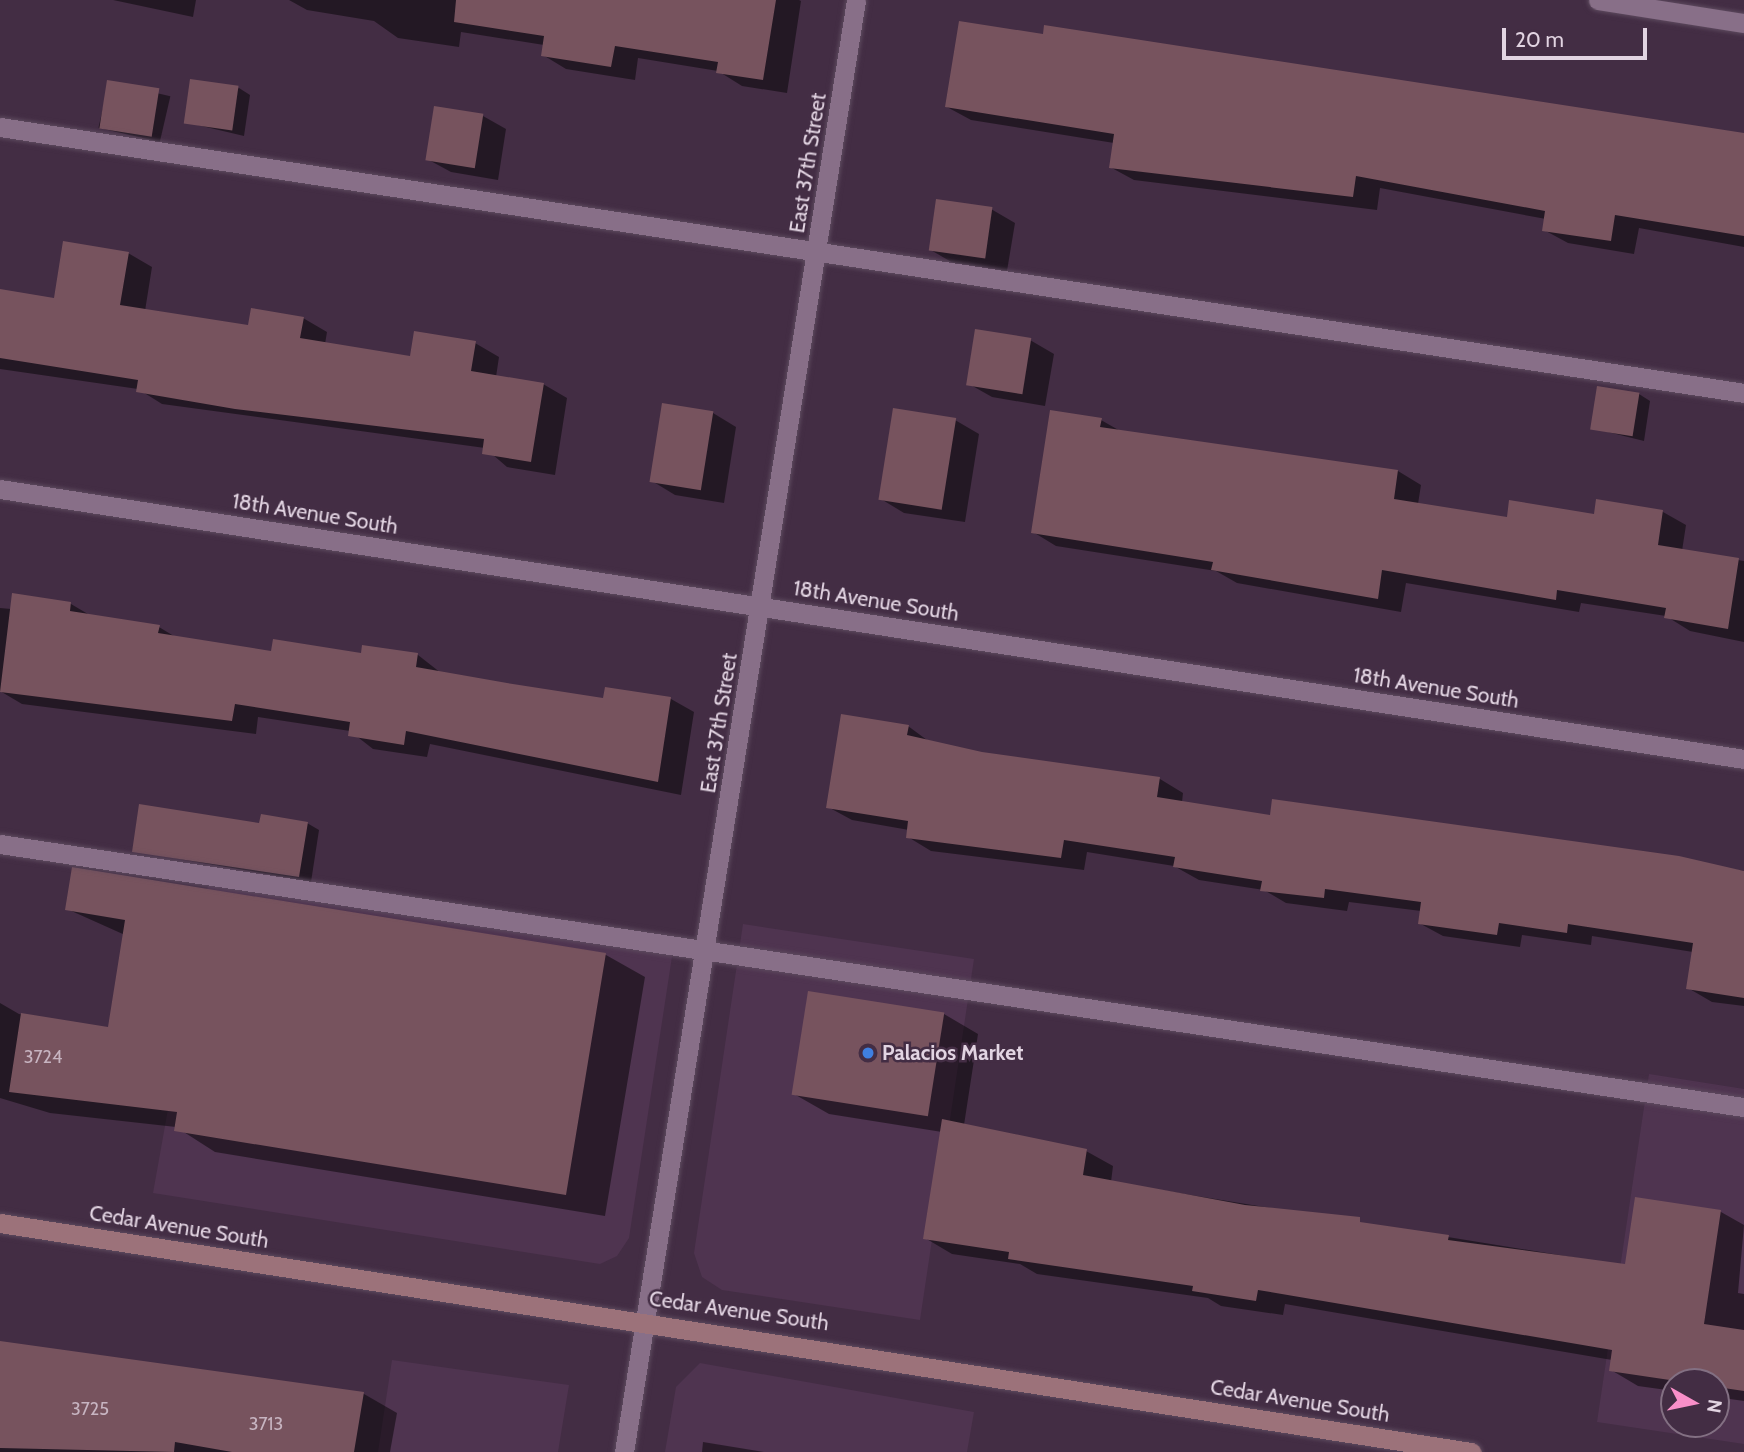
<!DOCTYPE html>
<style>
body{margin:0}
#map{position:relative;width:1744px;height:1452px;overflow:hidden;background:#432d44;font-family:Cabin,sans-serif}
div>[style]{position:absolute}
.built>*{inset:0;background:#4f3450}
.shadow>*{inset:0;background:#0007;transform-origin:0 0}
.building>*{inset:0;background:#77535e;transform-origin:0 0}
.roads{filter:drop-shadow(0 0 2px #5d4a5e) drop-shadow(0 0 2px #5d4a5e)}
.service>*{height:19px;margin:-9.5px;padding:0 9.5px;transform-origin:9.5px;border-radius:9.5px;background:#886f88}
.minor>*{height:19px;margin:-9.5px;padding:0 9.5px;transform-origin:9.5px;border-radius:9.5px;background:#886f88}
.secondary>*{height:19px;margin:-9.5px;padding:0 9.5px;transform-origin:9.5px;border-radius:9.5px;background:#9c727a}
.dots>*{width:19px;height:19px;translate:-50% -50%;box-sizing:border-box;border:4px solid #432d44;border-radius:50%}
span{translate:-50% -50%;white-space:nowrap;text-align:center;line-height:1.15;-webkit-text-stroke:5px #432d44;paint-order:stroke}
.number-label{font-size:18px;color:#c7b4c1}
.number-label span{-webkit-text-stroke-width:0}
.street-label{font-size:21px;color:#e2d4e2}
.poi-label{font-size:21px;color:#e2d4e2;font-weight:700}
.left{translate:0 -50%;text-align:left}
.north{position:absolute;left:1660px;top:1368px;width:70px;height:70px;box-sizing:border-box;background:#432d44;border:2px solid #837083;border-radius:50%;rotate:99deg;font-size:19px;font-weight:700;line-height:28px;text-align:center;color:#e2d4e2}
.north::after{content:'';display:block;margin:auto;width:24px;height:32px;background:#f98fc9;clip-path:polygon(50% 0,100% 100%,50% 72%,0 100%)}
.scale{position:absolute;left:1502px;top:28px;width:145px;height:32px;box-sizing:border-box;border:4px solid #e2d4e2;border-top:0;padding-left:9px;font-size:21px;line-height:24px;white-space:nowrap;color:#e2d4e2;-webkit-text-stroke:5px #432d44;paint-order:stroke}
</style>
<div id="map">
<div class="built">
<i style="clip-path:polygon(210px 874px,673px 950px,629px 1238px,617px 1256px,600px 1264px,153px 1193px)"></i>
<i style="clip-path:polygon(743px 924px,974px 959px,920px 1320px,722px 1290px,702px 1277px,694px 1253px)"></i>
<i style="clip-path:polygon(evenodd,1649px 1074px,1744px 1089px,1744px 1444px,1597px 1422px,1649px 1074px,1674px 1382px,1716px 1382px,1716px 1424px,1674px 1424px,1674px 1382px)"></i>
<i style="clip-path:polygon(392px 1360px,569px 1385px,558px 1452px,378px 1452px)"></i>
<i style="clip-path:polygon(700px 1363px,974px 1412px,967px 1452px,665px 1452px,676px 1387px)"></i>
</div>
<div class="shadow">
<i style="clip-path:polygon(113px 0,196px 0,193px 17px)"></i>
<i style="clip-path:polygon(289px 0,799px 0,801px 1px,787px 93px,742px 86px,718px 71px,638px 58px,635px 80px,566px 69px,543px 55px,544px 45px,461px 32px,459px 47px,398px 38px,374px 21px,307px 10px)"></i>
<i style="left:109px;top:82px;width:63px;height:47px;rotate:13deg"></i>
<i style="clip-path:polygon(239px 88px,250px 95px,244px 136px,185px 122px)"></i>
<i style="clip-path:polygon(947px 107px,1744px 136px,1744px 247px,1639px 228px,1634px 254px,1568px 243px,1544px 230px,1546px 219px,1380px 188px,1377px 210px,1134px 180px,1110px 167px,1114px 143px,971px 120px)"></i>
<i style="clip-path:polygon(483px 116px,506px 129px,498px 180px,451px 172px,427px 159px)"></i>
<i style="clip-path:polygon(991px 209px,1015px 223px,1007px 271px,953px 263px,929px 249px)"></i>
<i style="clip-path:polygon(128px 253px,152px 267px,145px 311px,250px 327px,303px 318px,327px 332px,325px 344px,411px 358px,475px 343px,499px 357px,496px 377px,543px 384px,567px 398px,555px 475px,507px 467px,485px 448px,162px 404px,138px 389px,0 369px,0 291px,56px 300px)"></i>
<i style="clip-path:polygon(1030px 340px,1054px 354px,1045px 406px,992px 397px,969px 384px)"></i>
<i style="clip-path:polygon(1639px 394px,1650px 401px,1644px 441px,1592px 428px)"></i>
<i style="clip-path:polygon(713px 413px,736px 427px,724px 503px,675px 495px,652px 481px)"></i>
<i style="clip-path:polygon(955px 420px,979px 434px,965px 522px,904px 513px,881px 499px)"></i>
<i style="clip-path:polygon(1101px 420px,1122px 432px,1398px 471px,1421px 485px,1418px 504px,1508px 519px,1595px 516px,1598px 501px,1663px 512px,1686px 525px,1682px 551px,1744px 561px,1744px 642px,1690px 631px,1666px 616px,1581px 603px,1579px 612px,1406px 583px,1401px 612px,1237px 583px,1216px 571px,1056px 546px,1033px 532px)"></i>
<i style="clip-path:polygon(14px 595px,71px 604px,93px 617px,159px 627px,177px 638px,273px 653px,363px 655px,364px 647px,418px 655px,441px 673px,604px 700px,671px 699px,694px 712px,681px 795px,430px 744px,427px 757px,373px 749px,350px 731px,258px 717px,256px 734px,22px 704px,0 691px,0 608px,11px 609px)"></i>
<i style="clip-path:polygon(908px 726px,931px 743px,981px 754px,1160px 779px,1183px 793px,1182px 802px,1271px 817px,1335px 809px,1744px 871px,1744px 1006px,1712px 1002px,1688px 988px,1693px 952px,1592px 936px,1591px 945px,1522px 935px,1520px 947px,1443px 936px,1419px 923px,1421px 911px,1349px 902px,1347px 911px,1286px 903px,1264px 890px,1199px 880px,1174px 866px,1087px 852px,1084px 870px,931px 851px,908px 837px,909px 830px,852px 820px,828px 807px)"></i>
<i style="clip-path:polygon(307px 823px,319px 830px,311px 882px,134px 851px,261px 825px)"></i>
<i style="clip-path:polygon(67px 909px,606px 955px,645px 977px,605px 1216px,215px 1152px,176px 1127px,50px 1113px,0 1098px,0 1003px,19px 1014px,110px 1029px,125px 935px)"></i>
<i style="clip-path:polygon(810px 993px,944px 1014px,978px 1034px,964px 1125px,1086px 1151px,1113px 1166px,1111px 1182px,1626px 1266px,1636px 1199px,1721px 1212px,1744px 1225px,1738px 1293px,1744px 1294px,1744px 1401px,1716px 1397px,1716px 1382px,1674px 1382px,1674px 1391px,1638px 1386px,1611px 1370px,1612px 1360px,1285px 1304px,1283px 1315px,1221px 1306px,1208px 1298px,1037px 1274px,1020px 1264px,952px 1254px,925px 1238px,942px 1132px,829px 1114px,794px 1094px)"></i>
<i style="clip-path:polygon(0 1343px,364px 1394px,397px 1413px,390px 1452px,0 1452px)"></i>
<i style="clip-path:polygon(703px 1442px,764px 1452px,702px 1452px)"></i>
</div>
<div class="building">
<i style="clip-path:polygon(456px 0,776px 0,763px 80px,716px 73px,718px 62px,615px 46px,611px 67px,541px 56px,544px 36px,454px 22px)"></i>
<i style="clip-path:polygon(959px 21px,1043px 34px,1044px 25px,1744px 133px,1744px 236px,1615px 215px,1611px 241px,1542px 231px,1545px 211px,1356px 176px,1353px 197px,1109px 168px,1114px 134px,945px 107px)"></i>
<i style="left:190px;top:79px;width:49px;height:45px;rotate:8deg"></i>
<i style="left:107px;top:80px;width:53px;height:49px;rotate:9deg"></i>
<i style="left:434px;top:106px;width:50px;height:55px;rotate:9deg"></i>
<i style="left:936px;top:199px;width:57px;height:52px;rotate:8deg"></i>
<i style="clip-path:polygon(63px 241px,129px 252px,120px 305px,248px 325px,251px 308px,304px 317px,300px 338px,410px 356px,414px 331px,476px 341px,471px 371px,544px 383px,531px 462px,482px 454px,484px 439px,235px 409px,136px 392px,138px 380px,0 358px,0 289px,54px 298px)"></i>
<i style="left:975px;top:329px;width:57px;height:57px;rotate:9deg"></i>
<i style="left:1597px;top:386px;width:43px;height:44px;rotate:9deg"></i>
<i style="left:662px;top:403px;width:52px;height:80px;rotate:9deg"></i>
<i style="left:893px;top:408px;width:64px;height:93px;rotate:9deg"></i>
<i style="clip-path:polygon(1050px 410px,1102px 418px,1100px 427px,1398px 470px,1394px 499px,1507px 517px,1509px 500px,1594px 514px,1596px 499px,1663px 510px,1658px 545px,1739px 558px,1728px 629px,1664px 618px,1666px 608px,1557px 590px,1556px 600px,1382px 570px,1378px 599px,1211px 570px,1213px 562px,1031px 533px)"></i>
<i style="clip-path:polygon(12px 593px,71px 602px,70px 611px,160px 625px,158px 633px,271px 651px,273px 639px,361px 653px,362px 645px,418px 653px,416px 667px,507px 683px,603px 698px,605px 687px,671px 697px,658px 782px,406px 731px,404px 745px,348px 736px,350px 722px,235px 704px,232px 721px,0 692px)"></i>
<i style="clip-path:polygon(841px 714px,909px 725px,907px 735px,982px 752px,1160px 777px,1157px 797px,1270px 815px,1272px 799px,1679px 856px,1744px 871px,1744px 998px,1686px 989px,1693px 943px,1568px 924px,1567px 933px,1499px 923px,1497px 935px,1418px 924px,1421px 902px,1325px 889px,1324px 898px,1260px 891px,1262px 881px,1173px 867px,1175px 857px,1064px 840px,1061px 858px,906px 838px,908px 821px,826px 808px)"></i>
<i style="clip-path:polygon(139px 804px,259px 823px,261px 814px,308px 822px,299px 877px,132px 852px)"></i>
<i style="clip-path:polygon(72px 867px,606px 953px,566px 1195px,174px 1131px,177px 1112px,9px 1092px,21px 1013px,108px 1027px,125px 920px,65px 910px)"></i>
<i style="left:808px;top:991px;width:138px;height:105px;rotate:9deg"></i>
<i style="clip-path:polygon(942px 1119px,1087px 1149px,1083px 1175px,1245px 1205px,1360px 1217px,1360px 1222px,1449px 1235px,1448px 1240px,1625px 1264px,1635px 1197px,1721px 1210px,1704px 1324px,1744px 1330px,1744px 1391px,1609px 1371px,1612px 1350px,1258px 1290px,1256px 1301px,1192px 1291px,1193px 1286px,1008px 1259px,1009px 1252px,923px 1239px)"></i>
<i style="clip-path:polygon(0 1341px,364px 1392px,354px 1452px,232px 1452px,175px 1442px,174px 1452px,0 1448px)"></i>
</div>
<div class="roads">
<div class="service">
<i style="left:0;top:127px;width:1764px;rotate:8.67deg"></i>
<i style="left:0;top:844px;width:1764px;rotate:8.58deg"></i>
</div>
<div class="minor">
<i style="left:1598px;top:0;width:148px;rotate:9deg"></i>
<i style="left:0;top:489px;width:1765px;rotate:8.8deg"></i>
<i style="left:624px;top:1452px;width:1470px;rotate:-80.92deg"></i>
</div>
<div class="secondary">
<i style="left:0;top:1223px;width:1489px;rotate:8.85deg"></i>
</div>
</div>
<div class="dots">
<i style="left:868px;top:1053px;background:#3f7fe0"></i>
</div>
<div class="number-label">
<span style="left:43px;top:1057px">3724</span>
<span style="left:90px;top:1409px">3725</span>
<span style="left:266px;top:1424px">3713</span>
</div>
<div class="street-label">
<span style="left:808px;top:163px;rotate:-81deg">East 37th Street</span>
<span style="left:315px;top:514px;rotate:9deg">18th Avenue South</span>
<span style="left:876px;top:601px;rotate:9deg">18th Avenue South</span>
<span style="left:1436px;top:688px;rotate:9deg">18th Avenue South</span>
<span style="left:719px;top:723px;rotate:-81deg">East 37th Street</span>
<span style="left:179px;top:1227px;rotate:9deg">Cedar Avenue South</span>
<span style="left:739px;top:1311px;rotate:8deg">Cedar Avenue South</span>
<span style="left:1300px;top:1401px;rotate:9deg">Cedar Avenue South</span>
</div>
<div class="poi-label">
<span class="left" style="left:882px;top:1053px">Palacios Market</span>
</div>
<div class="north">N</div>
<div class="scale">20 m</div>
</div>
